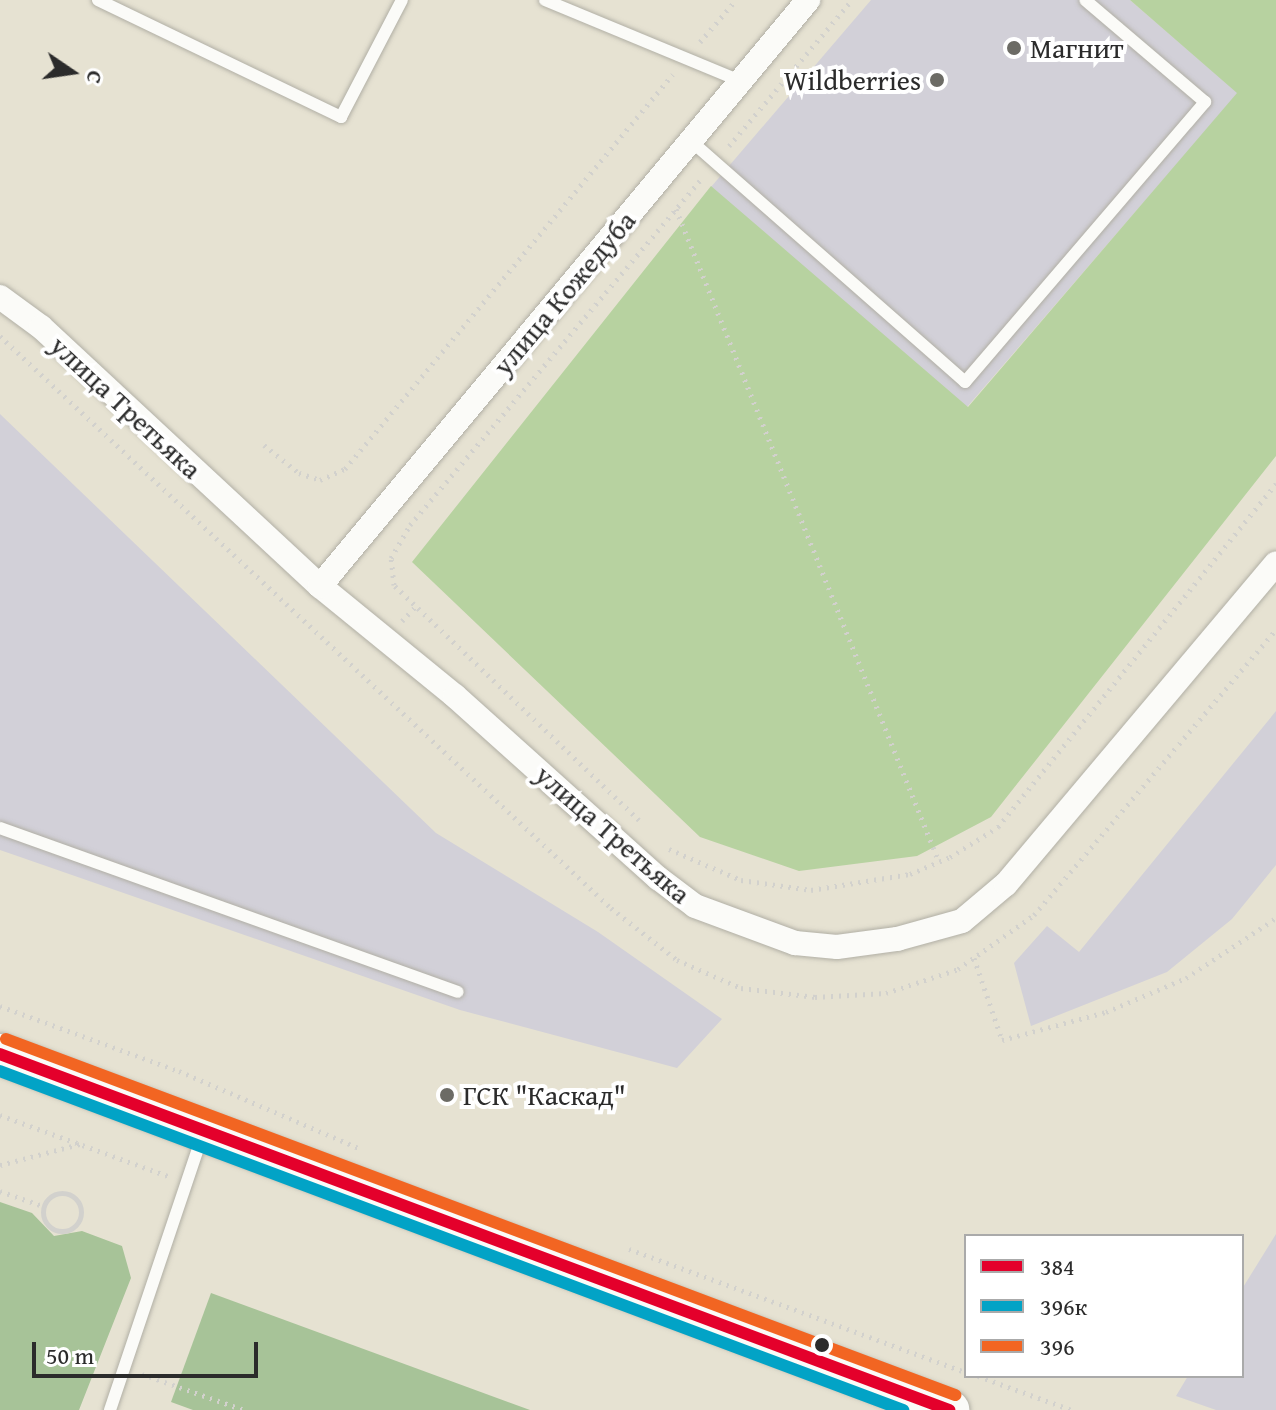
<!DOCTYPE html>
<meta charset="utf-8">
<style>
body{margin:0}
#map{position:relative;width:1276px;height:1410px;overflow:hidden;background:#e6e2d2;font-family:"Gentium Book Plus",serif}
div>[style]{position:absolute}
.industrial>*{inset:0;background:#d2d0d8}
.green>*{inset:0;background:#b7d2a0}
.forest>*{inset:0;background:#a7c398}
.path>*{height:5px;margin-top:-2.5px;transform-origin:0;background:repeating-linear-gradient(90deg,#d2d1cd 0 2px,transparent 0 8px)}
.path>.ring{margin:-2.5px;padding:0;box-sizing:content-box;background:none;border:5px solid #d2d1cd;border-radius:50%}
.roads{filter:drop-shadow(0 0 2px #b1afa5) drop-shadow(0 0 2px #b1afa5)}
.lane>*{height:12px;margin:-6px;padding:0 6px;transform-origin:6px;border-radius:6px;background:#fbfbf8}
.street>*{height:24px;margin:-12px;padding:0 12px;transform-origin:12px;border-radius:12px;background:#fbfbf8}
.primary>*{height:40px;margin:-20px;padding:0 20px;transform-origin:20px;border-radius:20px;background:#fbfbf8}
.bus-1>*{height:12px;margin:-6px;padding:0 6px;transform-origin:6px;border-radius:6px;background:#e4002b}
.bus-2>*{height:12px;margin:-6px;padding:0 6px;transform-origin:6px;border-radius:6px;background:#02a3c6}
.bus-3>*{height:12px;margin:-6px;padding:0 6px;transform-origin:6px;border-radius:6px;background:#f26522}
.dots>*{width:22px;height:22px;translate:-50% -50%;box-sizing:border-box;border:4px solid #fff;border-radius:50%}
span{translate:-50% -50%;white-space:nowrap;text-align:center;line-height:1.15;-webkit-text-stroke:8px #fff;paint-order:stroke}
.poi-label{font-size:28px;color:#2b2b2b}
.left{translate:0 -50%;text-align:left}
.right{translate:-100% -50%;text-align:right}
.street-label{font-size:28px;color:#2b2b2b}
.legend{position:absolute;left:964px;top:1234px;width:280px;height:144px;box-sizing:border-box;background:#fff;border:2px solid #aaa;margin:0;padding:10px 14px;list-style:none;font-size:24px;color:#2b2b2b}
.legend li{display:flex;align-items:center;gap:16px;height:40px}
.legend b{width:40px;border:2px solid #aaa}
.north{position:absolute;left:32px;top:32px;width:80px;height:80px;-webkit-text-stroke:6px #fff;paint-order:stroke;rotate:103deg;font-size:22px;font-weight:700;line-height:32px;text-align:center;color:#2b2b2b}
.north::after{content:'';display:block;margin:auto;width:28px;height:36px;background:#2b2b2b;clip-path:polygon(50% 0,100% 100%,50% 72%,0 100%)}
.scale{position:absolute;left:32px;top:1342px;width:226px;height:36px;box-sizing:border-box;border:4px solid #2b2b2b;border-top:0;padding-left:10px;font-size:24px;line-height:28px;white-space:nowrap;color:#2b2b2b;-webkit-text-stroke:6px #fff;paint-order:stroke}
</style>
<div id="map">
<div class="industrial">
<i style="clip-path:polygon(871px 0,1130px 0,1238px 93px,967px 407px,711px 187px)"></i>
<i style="clip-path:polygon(0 414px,436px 833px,598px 932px,722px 1019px,677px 1068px,460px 1010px,0 850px)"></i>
<i style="clip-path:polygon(1276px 711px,1276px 865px,1232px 919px,1167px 972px,1031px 1026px,1014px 963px,1047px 926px,1079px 952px)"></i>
<i style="clip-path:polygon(1276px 1234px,1276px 1410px,1216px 1410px,1176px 1396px,1188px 1376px,1242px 1376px,1242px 1289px)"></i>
</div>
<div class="green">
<i style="clip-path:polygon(1130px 0,1276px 0,1276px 456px,991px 817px,917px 856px,799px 871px,700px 837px,412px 562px,711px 186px,968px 407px,1237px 93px)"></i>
</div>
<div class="forest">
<i style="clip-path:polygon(0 1202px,32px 1213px,54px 1236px,82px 1231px,122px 1246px,131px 1278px,79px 1410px,0 1410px)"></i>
<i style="clip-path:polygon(211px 1293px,530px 1410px,193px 1410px,171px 1402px)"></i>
</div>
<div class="path">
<i style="left:700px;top:42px;width:55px;rotate:-49.4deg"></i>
<i style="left:729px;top:146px;width:191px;rotate:-49.9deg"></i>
<i style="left:676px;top:209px;width:704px;rotate:68.06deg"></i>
<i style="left:0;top:336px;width:837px;rotate:43.11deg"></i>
<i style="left:611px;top:908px;width:84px;rotate:38.2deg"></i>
<i style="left:677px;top:960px;width:70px;rotate:23.6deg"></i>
<i style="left:741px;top:988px;width:75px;rotate:6.9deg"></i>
<i style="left:815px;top:997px;width:71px;rotate:-3.2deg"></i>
<i style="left:886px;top:993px;width:76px;rotate:-18.4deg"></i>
<i style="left:958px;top:969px;width:93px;rotate:-35.4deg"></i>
<i style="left:1034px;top:915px;width:374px;rotate:-49.7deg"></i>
<i style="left:264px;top:445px;width:45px;rotate:38.7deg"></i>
<i style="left:299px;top:473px;width:22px;rotate:18deg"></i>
<i style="left:320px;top:480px;width:27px;rotate:-24deg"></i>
<i style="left:345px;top:469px;width:513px;rotate:-50.29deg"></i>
<i style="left:402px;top:621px;width:19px;rotate:-47deg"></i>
<i style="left:639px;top:820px;width:339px;rotate:-136.2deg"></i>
<i style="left:394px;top:585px;width:27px;rotate:-96deg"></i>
<i style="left:391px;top:558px;width:38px;rotate:-60deg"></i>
<i style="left:410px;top:525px;width:454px;rotate:-49.9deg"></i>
<i style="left:669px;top:849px;width:78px;rotate:23.3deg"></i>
<i style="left:741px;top:880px;width:71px;rotate:8.1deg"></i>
<i style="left:811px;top:890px;width:100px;rotate:-9.2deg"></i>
<i style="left:910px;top:874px;width:43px;rotate:-23deg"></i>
<i style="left:950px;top:857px;width:57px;rotate:-32deg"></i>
<i style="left:998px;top:827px;width:442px;rotate:-51deg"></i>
<i style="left:974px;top:958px;width:87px;rotate:71.1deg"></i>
<i style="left:1002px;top:1040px;width:108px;rotate:-15.1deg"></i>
<i style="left:1106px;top:1012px;width:87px;rotate:-23deg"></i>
<i style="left:1186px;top:978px;width:108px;rotate:-33.7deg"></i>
<i style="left:0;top:1006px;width:190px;rotate:20deg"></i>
<i style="left:179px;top:1071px;width:198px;rotate:23.2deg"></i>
<i style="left:0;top:1115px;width:179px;rotate:20deg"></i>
<i style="left:0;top:1165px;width:83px;rotate:-14.7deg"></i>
<i style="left:0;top:1191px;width:46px;rotate:19.2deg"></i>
<i class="ring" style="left:43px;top:1193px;width:33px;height:33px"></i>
<i style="left:629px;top:1249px;width:359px;rotate:20.1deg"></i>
<i style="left:142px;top:1374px;width:108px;rotate:19.4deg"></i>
<i style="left:978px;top:1376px;width:100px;rotate:19.9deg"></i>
</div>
<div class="roads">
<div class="lane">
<i style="left:98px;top:0;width:270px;rotate:25.7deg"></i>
<i style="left:341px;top:117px;width:132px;rotate:-62.5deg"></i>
<i style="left:545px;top:0;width:212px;rotate:22.5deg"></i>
<i style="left:691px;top:141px;width:365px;rotate:41.3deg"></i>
<i style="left:965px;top:382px;width:369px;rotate:-49.4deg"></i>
<i style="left:1205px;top:102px;width:157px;rotate:-139.6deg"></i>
<i style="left:0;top:828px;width:486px;rotate:19.7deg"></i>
<i style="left:110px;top:1410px;width:288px;rotate:-71.4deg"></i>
</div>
<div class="street">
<i style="left:0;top:297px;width:51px;rotate:36.2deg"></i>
<i style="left:41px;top:327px;width:381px;rotate:42.9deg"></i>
<i style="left:320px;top:586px;width:174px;rotate:39.2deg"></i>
<i style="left:455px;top:696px;width:273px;rotate:41.9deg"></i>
<i style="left:658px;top:878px;width:46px;rotate:37.1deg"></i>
<i style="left:695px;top:906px;width:107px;rotate:20.3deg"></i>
<i style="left:795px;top:943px;width:42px;rotate:5.4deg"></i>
<i style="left:837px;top:947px;width:61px;rotate:-7.6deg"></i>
<i style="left:897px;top:939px;width:67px;rotate:-15.5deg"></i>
<i style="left:962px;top:921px;width:57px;rotate:-40.1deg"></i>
<i style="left:1006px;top:884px;width:419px;rotate:-49.9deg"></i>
<i style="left:320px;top:586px;width:763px;rotate:-50.21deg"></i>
</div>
<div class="primary">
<i style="left:0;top:1054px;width:1014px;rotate:20.56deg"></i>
</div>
</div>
<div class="bus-1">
<i style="left:0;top:1054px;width:1014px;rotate:20.56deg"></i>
</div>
<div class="bus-2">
<i style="left:0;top:1071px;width:965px;rotate:20.58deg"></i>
</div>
<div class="bus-3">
<i style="left:6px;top:1039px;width:1014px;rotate:20.56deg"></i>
</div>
<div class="dots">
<i style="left:1014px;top:48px;background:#6c6b65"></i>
<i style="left:937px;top:80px;background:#6c6b65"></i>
<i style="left:447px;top:1095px;background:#6c6b65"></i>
<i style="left:822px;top:1345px;background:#2b2b2b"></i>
</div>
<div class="poi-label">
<span class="left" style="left:1030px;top:48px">Магнит</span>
<span class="right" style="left:921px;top:80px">Wildberries</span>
<span class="left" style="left:463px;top:1095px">ГСК "Каскад"</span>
</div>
<div class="street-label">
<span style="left:564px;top:293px;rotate:-50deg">улица Кожедуба</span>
<span style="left:126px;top:407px;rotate:43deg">улица Третьяка</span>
<span style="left:613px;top:834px;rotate:41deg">улица Третьяка</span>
</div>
<ul class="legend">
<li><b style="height:10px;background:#e4002b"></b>384</li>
<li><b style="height:10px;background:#02a3c6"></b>396к</li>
<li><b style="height:10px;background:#f26522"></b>396</li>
</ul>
<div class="north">С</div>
<div class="scale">50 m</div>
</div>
